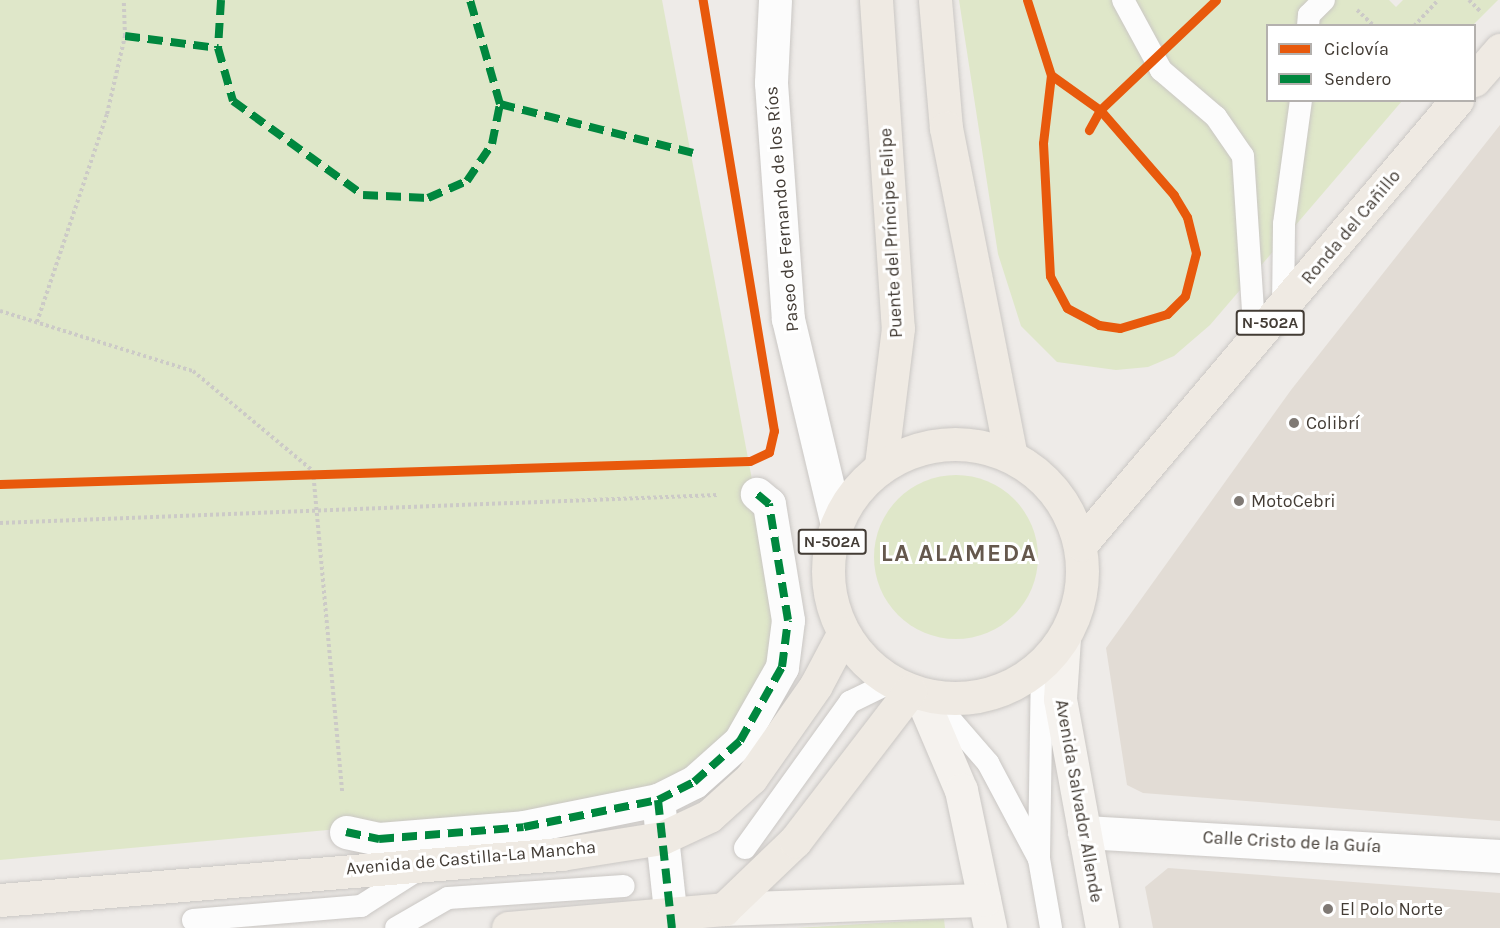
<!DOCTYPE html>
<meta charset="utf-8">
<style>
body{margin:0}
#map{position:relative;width:1500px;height:928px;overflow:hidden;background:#eeebe8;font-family:Karla,sans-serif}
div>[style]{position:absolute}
.residential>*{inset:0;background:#e2dcd5}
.green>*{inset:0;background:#dfe7c9}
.round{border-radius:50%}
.path>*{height:4px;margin-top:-2px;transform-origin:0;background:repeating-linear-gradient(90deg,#cccac7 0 3px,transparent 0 6px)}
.roads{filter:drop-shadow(0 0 2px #cac7c4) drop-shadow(0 0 2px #cac7c4)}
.service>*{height:22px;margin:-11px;padding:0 11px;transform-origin:11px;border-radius:11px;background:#fcfcfc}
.pedestrian>*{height:33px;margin:-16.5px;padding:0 16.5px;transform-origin:16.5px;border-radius:16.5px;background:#fcfcfc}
.minor>*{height:33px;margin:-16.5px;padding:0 16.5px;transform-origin:16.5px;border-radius:16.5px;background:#fcfcfc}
.secondary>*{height:33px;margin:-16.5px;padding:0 16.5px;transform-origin:16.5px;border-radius:16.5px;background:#f5f2ee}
.primary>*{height:33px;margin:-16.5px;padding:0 16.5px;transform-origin:16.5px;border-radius:16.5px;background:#efeae3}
.primary>.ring{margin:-16.5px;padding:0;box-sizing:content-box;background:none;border:33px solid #efeae3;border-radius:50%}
.quiet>*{height:8px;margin-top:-4px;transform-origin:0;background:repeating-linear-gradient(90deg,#00873e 0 15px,transparent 0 23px)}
.cycleway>*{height:9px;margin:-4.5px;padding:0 4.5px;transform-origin:4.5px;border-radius:4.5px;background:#e8590c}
.dots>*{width:16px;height:16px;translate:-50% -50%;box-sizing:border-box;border:3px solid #fff;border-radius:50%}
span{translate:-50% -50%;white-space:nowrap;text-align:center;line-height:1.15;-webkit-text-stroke:6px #fff;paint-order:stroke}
.shield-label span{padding:2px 4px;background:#fff;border:2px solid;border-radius:4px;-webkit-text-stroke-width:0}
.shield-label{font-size:16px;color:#433c35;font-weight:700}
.street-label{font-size:18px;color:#433c35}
.poi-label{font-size:18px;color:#433c35}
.left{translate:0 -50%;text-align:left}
.district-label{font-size:24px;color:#65584d;font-weight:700;letter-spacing:1.5px}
.legend{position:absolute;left:1266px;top:24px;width:210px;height:78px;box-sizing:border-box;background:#fff;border:2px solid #b4b1ae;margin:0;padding:8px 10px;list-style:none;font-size:18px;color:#433c35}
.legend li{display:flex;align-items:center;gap:12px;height:30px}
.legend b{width:30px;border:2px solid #b4b1ae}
</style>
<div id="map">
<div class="residential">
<i style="clip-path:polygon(1500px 125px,1500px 821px,1143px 793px,1127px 785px,1106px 648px,1291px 390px)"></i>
<i style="clip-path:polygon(1168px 868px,1500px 893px,1500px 928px,1153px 928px,1145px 887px)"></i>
</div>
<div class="green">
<i style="clip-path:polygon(0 0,662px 0,778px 618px,773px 664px,738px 731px,693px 774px,589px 806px,0 860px)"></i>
<i style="clip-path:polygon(959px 0,1389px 0,1396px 7px,1403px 0,1498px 0,1473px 25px,1268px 26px,1268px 100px,1402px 101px,1210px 325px,1174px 356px,1148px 367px,1116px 370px,1057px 362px,1021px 326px,998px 254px)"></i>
<i class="round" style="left:874px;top:475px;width:164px;height:164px"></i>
<i style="clip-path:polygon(944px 919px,945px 928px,796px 928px)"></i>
</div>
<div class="path">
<i style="left:1027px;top:0;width:79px;rotate:72.3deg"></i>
<i style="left:1051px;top:75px;width:68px;rotate:96.7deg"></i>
<i style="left:1043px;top:143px;width:133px;rotate:87deg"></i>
<i style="left:1050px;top:276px;width:36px;rotate:62deg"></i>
<i style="left:1067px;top:308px;width:36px;rotate:28deg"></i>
<i style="left:1099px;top:325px;width:21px;rotate:8deg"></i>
<i style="left:1120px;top:328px;width:49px;rotate:-16.6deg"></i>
<i style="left:1167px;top:314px;width:25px;rotate:-45deg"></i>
<i style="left:1185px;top:296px;width:44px;rotate:-75.7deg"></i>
<i style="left:1196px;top:253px;width:37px;rotate:-104deg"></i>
<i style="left:1187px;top:217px;width:26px;rotate:-121deg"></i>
<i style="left:1174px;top:195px;width:113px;rotate:-131deg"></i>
<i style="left:1100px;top:110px;width:40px;rotate:-43deg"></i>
<i style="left:1469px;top:0;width:18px;rotate:45deg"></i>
<i style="left:1357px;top:10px;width:23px;rotate:43deg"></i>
<i style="left:1414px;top:26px;width:35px;rotate:-47deg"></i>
<i style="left:1182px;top:33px;width:47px;rotate:-44.1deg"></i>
<i style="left:1051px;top:75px;width:60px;rotate:35.5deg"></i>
<i style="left:1100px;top:110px;width:23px;rotate:119deg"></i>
<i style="left:0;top:311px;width:202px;rotate:17.3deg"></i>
<i style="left:193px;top:371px;width:156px;rotate:39.8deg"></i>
<i style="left:313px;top:471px;width:322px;rotate:84.8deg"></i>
<i style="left:37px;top:322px;width:219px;rotate:-71.4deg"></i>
<i style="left:107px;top:114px;width:80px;rotate:-77deg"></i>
<i style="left:125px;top:36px;width:36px;rotate:-92deg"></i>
<i style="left:0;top:523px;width:718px;rotate:-2.24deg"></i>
</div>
<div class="roads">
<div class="service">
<i style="left:1123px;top:0;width:80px;rotate:61.5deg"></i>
<i style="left:1161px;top:70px;width:72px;rotate:40.5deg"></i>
<i style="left:1216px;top:117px;width:47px;rotate:55.3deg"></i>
<i style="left:1243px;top:156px;width:185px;rotate:86.3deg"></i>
<i style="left:1308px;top:26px;width:11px;rotate:-85deg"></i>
<i style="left:1309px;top:15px;width:21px;rotate:-45deg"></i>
<i style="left:1283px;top:309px;width:85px;rotate:-89.3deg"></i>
<i style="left:1284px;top:224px;width:125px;rotate:-82.2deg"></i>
<i style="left:1042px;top:665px;width:194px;rotate:90.9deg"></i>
<i style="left:1039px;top:859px;width:70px;rotate:80.1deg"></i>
<i style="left:930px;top:696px;width:89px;rotate:49.1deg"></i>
<i style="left:988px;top:763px;width:109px;rotate:62deg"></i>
<i style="left:745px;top:848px;width:180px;rotate:-54.3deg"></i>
<i style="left:850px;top:702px;width:46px;rotate:-26deg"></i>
<i style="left:193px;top:920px;width:169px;rotate:-4.8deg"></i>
<i style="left:361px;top:906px;width:69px;rotate:-32.5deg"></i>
<i style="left:396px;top:928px;width:60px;rotate:-30deg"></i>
<i style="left:448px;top:898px;width:176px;rotate:-3.9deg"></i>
</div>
<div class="pedestrian">
<i style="left:658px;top:800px;width:40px;rotate:-26.6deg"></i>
<i style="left:694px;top:782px;width:62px;rotate:-41.7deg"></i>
<i style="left:740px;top:741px;width:85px;rotate:-60.4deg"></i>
<i style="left:782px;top:667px;width:47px;rotate:-82.7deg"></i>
<i style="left:788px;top:620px;width:118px;rotate:-99.3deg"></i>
<i style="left:769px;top:504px;width:16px;rotate:-140deg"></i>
<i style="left:346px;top:832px;width:34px;rotate:12deg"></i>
<i style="left:379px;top:839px;width:145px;rotate:-4.7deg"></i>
<i style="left:524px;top:827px;width:137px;rotate:-11.4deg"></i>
<i style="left:658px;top:800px;width:129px;rotate:83.8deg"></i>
</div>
<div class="minor">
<i style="left:775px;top:0;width:83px;rotate:92.8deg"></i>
<i style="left:771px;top:83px;width:237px;rotate:85.9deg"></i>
<i style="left:788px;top:319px;width:208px;rotate:76.6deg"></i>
<i style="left:1084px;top:832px;width:417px;rotate:3.3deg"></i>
</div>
<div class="secondary">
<i style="left:1064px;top:638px;width:61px;rotate:93.8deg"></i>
<i style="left:1060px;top:699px;width:233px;rotate:79.6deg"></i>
<i style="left:920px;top:694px;width:104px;rotate:66.9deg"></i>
<i style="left:961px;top:790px;width:141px;rotate:78.1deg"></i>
<i style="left:724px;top:909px;width:260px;rotate:-2deg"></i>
</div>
<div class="primary">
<i style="left:876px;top:0;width:329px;rotate:86.2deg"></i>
<i style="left:898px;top:328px;width:138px;rotate:97.1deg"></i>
<i style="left:935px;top:0;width:128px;rotate:85.1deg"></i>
<i style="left:946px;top:128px;width:333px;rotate:78.8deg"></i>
<i style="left:1474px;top:80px;width:40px;rotate:-49deg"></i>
<i class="ring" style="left:828px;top:444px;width:221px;height:221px"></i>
<i style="left:1081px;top:544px;width:582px;rotate:-49.74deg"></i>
<i style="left:0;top:900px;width:563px;rotate:-4.69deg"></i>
<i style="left:561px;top:854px;width:102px;rotate:-9deg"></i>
<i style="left:662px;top:838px;width:52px;rotate:-25.1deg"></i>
<i style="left:709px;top:816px;width:57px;rotate:-42.1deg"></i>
<i style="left:751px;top:778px;width:113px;rotate:-55deg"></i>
<i style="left:816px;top:685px;width:58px;rotate:-62.1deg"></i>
<i style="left:508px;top:928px;width:217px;rotate:-5deg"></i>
<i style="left:724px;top:909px;width:98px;rotate:-43.8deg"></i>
<i style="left:795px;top:841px;width:189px;rotate:-52.5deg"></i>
</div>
</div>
<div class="quiet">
<i style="left:221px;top:0;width:48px;rotate:93.6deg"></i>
<i style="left:218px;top:48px;width:55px;rotate:74.2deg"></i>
<i style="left:233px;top:101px;width:160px;rotate:35.9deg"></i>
<i style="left:363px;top:195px;width:65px;rotate:2.6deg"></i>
<i style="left:428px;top:198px;width:43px;rotate:-23.6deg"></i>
<i style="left:467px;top:181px;width:45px;rotate:-56deg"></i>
<i style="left:492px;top:144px;width:41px;rotate:-78.7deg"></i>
<i style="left:500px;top:104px;width:108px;rotate:-106.1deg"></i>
<i style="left:125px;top:36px;width:94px;rotate:7.4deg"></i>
<i style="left:500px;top:104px;width:199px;rotate:14.2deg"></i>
<i style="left:658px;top:800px;width:40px;rotate:-26.6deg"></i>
<i style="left:694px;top:782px;width:62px;rotate:-41.7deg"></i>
<i style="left:740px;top:741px;width:85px;rotate:-60.4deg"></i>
<i style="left:782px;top:667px;width:47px;rotate:-82.7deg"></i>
<i style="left:788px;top:620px;width:118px;rotate:-99.3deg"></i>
<i style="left:769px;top:504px;width:16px;rotate:-140deg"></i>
<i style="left:346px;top:832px;width:34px;rotate:12deg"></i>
<i style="left:379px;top:839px;width:145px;rotate:-4.7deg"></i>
<i style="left:524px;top:827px;width:137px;rotate:-11.4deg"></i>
<i style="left:658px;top:800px;width:129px;rotate:83.8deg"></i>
</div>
<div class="cycleway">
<i style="left:1027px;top:0;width:79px;rotate:72.3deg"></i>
<i style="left:1051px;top:75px;width:68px;rotate:96.7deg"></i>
<i style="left:1043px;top:143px;width:133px;rotate:87deg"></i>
<i style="left:1050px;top:276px;width:36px;rotate:62deg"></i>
<i style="left:1067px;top:308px;width:36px;rotate:28deg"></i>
<i style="left:1099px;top:325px;width:21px;rotate:8deg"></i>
<i style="left:1120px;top:328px;width:49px;rotate:-16.6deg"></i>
<i style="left:1167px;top:314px;width:25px;rotate:-45deg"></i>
<i style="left:1185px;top:296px;width:44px;rotate:-75.7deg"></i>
<i style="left:1196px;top:253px;width:37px;rotate:-104deg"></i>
<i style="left:1187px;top:217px;width:26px;rotate:-121deg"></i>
<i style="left:1174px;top:195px;width:113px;rotate:-131deg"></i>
<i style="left:1100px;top:110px;width:160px;rotate:-43.5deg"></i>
<i style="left:1051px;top:75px;width:60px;rotate:35.5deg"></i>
<i style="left:1100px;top:110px;width:23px;rotate:119deg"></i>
<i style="left:0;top:484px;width:750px;rotate:-1.76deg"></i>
<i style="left:750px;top:461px;width:21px;rotate:-25deg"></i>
<i style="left:769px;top:452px;width:22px;rotate:-77deg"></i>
<i style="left:774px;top:431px;width:437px;rotate:-99.4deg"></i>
</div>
<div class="dots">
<i style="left:1294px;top:423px;background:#7f7974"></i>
<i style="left:1239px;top:501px;background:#7f7974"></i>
<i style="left:1328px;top:909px;background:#7f7974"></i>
</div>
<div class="shield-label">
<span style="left:1270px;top:323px">N-502A</span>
<span style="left:832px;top:542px">N-502A</span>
</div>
<div class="street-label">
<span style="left:782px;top:209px;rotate:-95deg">Paseo de Fernando de los Ríos</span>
<span style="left:1351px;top:227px;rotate:-50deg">Ronda del Cañillo</span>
<span style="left:891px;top:233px;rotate:-93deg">Puente del Príncipe Felipe</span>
<span style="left:1079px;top:801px;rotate:80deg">Avenida Salvador Allende</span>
<span style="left:1292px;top:842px;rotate:3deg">Calle Cristo de la Guía</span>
<span style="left:471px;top:858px;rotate:-5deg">Avenida de Castilla-La Mancha</span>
</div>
<div class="poi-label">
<span class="left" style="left:1306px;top:423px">Colibrí</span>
<span class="left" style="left:1251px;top:501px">MotoCebri</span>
<span class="left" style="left:1340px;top:909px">El Polo Norte</span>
</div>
<div class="district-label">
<span style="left:959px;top:554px">LA ALAMEDA</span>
</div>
<ul class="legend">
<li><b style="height:8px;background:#e8590c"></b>Ciclovía</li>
<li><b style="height:8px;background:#00873e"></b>Sendero</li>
</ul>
</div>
